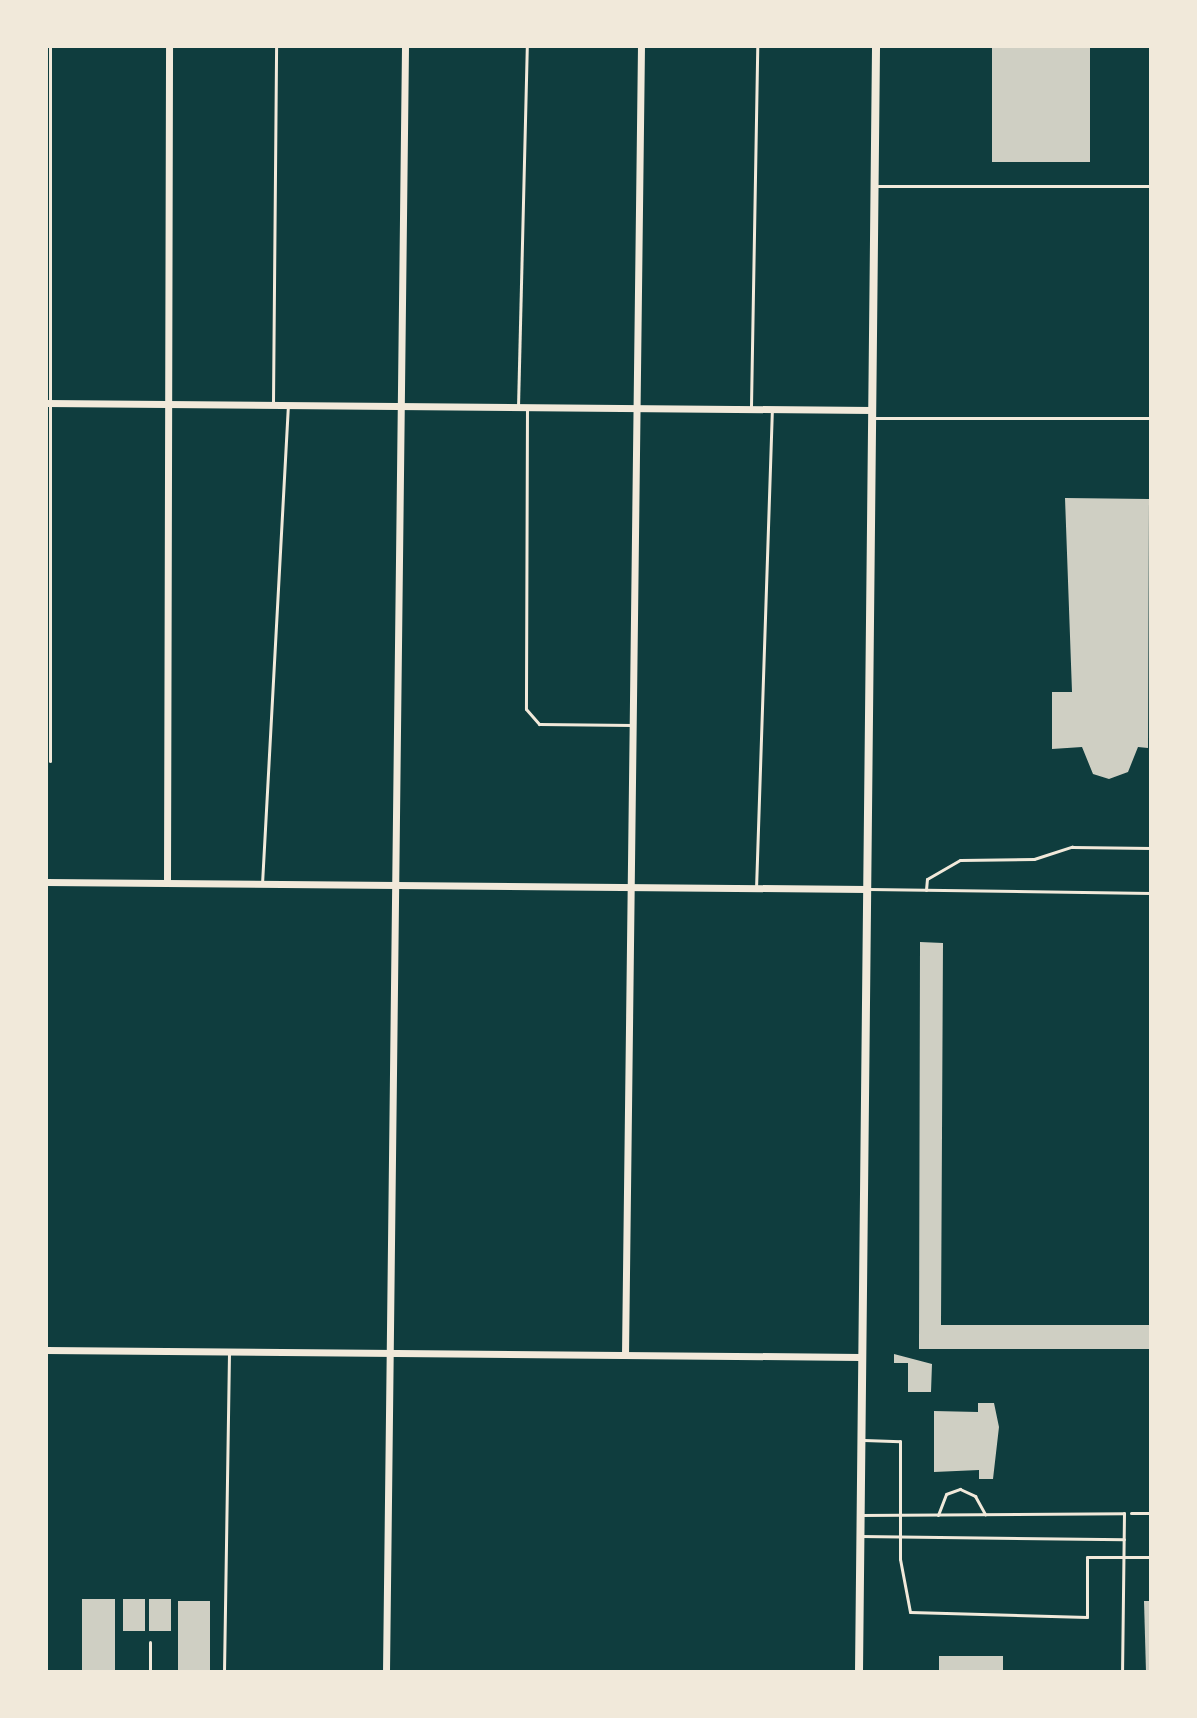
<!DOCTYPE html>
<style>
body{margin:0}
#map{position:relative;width:1197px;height:1718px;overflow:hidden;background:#0f3d3e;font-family:"Open Sans",sans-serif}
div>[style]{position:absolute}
.building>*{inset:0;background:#cfcfc3;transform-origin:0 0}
.path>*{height:3px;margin:-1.5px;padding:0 1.5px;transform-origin:1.5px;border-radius:1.5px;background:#f1e9da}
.service>*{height:3px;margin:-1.5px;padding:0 1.5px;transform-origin:1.5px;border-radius:1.5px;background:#f1e9da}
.minor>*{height:7px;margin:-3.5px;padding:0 3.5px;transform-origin:3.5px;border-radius:3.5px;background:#f1e9da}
.tertiary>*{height:8px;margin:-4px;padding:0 4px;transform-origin:4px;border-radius:4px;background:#f1e9da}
span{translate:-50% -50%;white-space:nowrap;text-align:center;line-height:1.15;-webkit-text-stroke:6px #f1e9da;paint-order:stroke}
.frame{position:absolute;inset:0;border:48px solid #f1e9da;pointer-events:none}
</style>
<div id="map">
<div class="building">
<i style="left:992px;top:46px;width:98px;height:116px"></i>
<i style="clip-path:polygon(1065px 498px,1149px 499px,1148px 748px,1138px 747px,1128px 772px,1109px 779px,1093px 774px,1082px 747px,1052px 749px,1052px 692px,1072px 692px)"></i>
<i style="clip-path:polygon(920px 942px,943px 943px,941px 1325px,1151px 1325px,1151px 1349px,919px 1349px)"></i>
<i style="clip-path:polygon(894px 1354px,932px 1364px,931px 1392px,908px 1392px,908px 1363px,894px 1363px)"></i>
<i style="clip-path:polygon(978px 1403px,994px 1403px,999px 1427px,993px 1479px,979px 1479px,979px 1470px,934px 1472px,934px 1411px,978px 1412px)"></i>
<i style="left:82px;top:1599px;width:33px;height:73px"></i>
<i style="left:123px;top:1599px;width:22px;height:32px"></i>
<i style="left:149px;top:1599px;width:22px;height:32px"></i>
<i style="left:178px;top:1601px;width:32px;height:71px"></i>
<i style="clip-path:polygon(1144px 1601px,1151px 1601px,1151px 1672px,1146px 1672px)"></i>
<i style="left:939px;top:1656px;width:64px;height:16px"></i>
</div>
<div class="path">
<i style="left:1131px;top:1513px;width:20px"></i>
</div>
<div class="service">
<i style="left:878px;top:186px;width:273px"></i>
<i style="left:273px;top:402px;width:356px;rotate:-89.5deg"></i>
<i style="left:751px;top:406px;width:360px;rotate:-89deg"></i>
<i style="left:518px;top:407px;width:361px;rotate:-88.6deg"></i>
<i style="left:527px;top:407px;width:302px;rotate:90.2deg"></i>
<i style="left:526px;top:709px;width:20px;rotate:49deg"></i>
<i style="left:539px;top:724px;width:93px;rotate:0.6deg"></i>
<i style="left:872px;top:418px;width:279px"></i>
<i style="left:50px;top:761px;width:715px;rotate:-90deg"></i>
<i style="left:262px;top:884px;width:477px;rotate:-86.9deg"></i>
<i style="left:756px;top:889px;width:480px;rotate:-88.1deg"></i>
<i style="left:869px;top:889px;width:282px;rotate:0.8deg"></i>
<i style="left:926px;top:890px;width:11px;rotate:-85deg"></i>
<i style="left:927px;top:879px;width:38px;rotate:-30deg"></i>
<i style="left:960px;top:860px;width:74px;rotate:-0.8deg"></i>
<i style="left:1034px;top:859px;width:40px;rotate:-18deg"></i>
<i style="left:1072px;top:847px;width:79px;rotate:0.7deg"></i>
<i style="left:864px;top:1440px;width:36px;rotate:2deg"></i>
<i style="left:900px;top:1441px;width:118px;rotate:90deg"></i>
<i style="left:900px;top:1559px;width:54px;rotate:79.3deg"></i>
<i style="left:910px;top:1612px;width:177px;rotate:1.6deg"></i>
<i style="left:1087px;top:1617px;width:60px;rotate:-90deg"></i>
<i style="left:1087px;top:1557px;width:64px"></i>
<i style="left:861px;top:1515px;width:263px;rotate:-0.4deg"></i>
<i style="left:1124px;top:1513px;width:159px;rotate:90.7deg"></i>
<i style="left:938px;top:1515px;width:22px;rotate:-69deg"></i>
<i style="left:946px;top:1494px;width:15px;rotate:-20deg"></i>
<i style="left:960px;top:1489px;width:17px;rotate:25deg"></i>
<i style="left:975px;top:1496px;width:21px;rotate:61deg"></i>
<i style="left:861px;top:1536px;width:263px;rotate:0.7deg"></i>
<i style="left:150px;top:1672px;width:30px;rotate:-90deg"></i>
<i style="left:224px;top:1672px;width:321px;rotate:-89.1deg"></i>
</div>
<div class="minor">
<i style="left:46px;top:403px;width:826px;rotate:0.49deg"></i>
<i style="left:46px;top:882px;width:820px;rotate:0.49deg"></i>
<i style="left:167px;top:883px;width:837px;rotate:-89.86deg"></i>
<i style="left:46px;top:1350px;width:814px;rotate:0.49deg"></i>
<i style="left:625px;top:1355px;width:1309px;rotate:-89.3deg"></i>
<i style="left:386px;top:1672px;width:1626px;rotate:-89.33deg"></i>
</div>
<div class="tertiary">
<i style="left:859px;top:1672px;width:1626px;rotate:-89.4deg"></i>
</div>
<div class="frame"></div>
</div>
